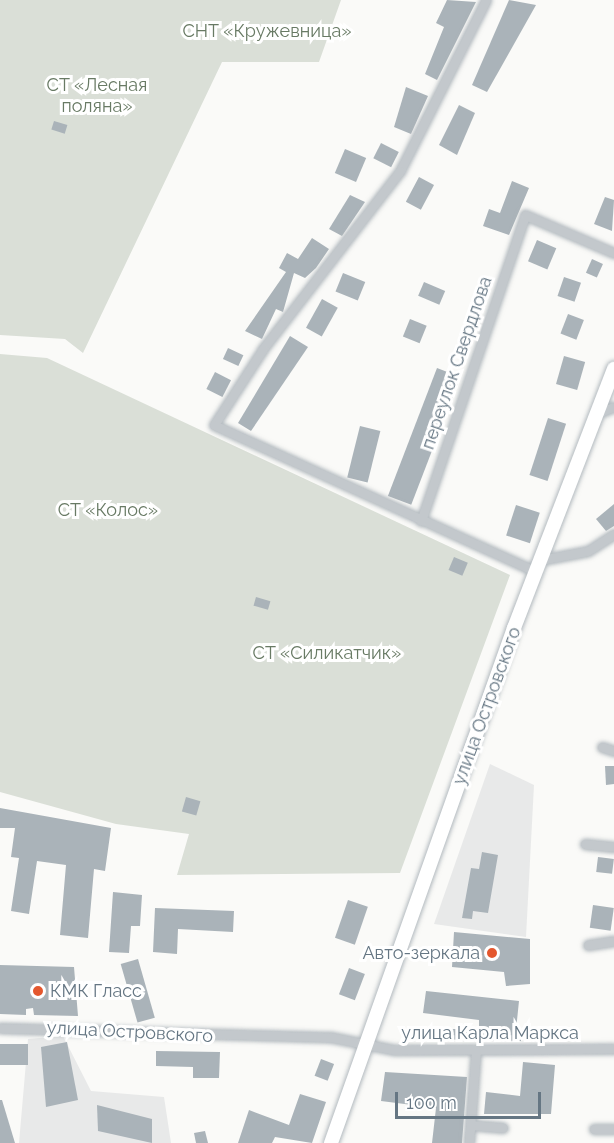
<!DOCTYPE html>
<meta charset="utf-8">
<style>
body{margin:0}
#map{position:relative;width:614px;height:1143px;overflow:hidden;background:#fafaf8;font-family:Raleway,sans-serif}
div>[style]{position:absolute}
.built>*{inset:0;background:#e8e9e9}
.green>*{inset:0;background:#dadfd7}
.building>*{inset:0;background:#aab3b9;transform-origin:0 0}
.roads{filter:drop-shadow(0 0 2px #b3babf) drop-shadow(0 0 2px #b3babf)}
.street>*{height:9px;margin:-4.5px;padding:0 4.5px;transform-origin:4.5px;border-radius:4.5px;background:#c3c8cc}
.secondary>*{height:14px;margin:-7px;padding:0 7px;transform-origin:7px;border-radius:7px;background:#fff}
.dots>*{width:16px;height:16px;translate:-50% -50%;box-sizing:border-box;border:3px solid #fff;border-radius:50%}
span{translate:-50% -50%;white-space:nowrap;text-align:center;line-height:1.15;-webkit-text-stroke:6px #fff;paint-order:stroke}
.park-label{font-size:18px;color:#687a64}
.street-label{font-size:18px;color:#657683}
.poi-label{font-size:18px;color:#657683}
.right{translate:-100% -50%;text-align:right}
.left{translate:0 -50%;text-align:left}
.scale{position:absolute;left:395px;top:1092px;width:146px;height:27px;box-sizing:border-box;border:3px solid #657683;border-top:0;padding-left:8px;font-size:18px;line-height:21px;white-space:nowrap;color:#657683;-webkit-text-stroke:4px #fff;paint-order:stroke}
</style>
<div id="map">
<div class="built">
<i style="clip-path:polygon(490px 764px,534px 785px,526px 937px,434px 924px)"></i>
<i style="clip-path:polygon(63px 1036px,91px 1091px,164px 1097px,171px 1143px,19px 1143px,28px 1039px)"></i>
</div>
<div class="green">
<i style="clip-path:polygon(0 0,341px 0,319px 62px,222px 62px,83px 353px,65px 339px,0 335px)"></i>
<i style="clip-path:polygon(0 354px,47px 358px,510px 575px,400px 873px,177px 875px,189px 834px,116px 824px,0 792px)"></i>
</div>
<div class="building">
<i style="clip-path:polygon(447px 0,476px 2px,437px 80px,425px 74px,444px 27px,436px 23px)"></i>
<i style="clip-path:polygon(509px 0,536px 5px,487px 92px,472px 85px)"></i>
<i style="clip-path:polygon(406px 87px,428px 96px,411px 134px,394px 127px)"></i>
<i style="clip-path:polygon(459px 105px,475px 113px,457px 155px,439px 145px)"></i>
<i style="left:54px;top:121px;width:14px;height:9px;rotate:17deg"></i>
<i style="left:381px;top:143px;width:20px;height:17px;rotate:27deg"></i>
<i style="left:345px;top:149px;width:23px;height:26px;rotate:23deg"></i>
<i style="left:419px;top:177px;width:17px;height:28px;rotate:28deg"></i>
<i style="clip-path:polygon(512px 181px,529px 188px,509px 235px,483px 226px,489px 209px,500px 213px)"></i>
<i style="clip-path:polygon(350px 195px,365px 202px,342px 236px,329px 229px)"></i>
<i style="clip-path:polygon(605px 197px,614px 200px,612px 231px,594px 224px)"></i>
<i style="clip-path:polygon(312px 238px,329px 249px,316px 268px,305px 278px,294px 273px,283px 312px,276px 309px,262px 339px,245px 331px,286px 272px,279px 268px,287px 253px,298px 259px)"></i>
<i style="left:537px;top:240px;width:21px;height:23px;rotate:23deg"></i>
<i style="left:592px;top:259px;width:12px;height:15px;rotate:24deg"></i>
<i style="left:343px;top:273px;width:24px;height:20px;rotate:22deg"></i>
<i style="left:564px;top:277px;width:18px;height:20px;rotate:19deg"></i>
<i style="left:424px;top:282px;width:23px;height:15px;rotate:23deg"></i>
<i style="left:322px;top:299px;width:18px;height:33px;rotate:29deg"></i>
<i style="left:568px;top:314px;width:17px;height:21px;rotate:21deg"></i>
<i style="left:410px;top:319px;width:18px;height:19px;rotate:22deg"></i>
<i style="clip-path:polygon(290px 336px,308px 347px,251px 431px,238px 423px)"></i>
<i style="left:228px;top:348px;width:17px;height:12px;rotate:25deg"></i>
<i style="left:564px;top:356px;width:22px;height:29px;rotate:16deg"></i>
<i style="left:437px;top:368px;width:25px;height:137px;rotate:21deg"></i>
<i style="left:215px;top:372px;width:18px;height:19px;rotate:27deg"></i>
<i style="left:548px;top:418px;width:19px;height:60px;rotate:18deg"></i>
<i style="left:360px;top:426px;width:21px;height:53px;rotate:14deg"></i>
<i style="clip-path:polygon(614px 504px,614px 526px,606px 531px,596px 519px)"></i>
<i style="left:516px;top:505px;width:25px;height:32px;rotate:18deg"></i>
<i style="left:454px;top:557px;width:15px;height:14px;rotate:23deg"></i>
<i style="left:256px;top:597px;width:15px;height:9px;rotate:16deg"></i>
<i style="clip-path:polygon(605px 766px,614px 766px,614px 784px,606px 785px)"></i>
<i style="left:186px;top:797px;width:15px;height:15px;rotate:16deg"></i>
<i style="clip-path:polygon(0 808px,111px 828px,105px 871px,94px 869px,88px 938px,60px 935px,66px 865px,37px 861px,29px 914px,11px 911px,19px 858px,11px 857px,15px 828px,0 828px)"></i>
<i style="clip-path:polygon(482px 852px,498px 855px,488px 913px,473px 911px,472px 919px,462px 918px,471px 868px,479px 869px)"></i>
<i style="left:598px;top:857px;width:16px;height:15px;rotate:7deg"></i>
<i style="clip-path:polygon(113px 892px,142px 895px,140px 926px,131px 926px,129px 953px,109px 952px)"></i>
<i style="left:348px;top:900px;width:21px;height:40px;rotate:19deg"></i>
<i style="left:593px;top:905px;width:21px;height:23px;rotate:8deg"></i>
<i style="clip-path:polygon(155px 908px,234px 911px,233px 932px,178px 929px,177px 954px,153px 952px)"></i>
<i style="clip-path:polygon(454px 932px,530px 939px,530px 984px,506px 986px,504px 972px,452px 967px)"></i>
<i style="left:138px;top:959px;width:61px;height:18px;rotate:74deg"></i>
<i style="clip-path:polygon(0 965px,74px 967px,78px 1016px,34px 1015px,33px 1008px,26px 1009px,26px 1015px,0 1014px)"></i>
<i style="left:349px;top:968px;width:17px;height:28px;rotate:21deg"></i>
<i style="clip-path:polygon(426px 991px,519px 1001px,516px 1030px,522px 1030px,521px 1041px,427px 1039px,428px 1029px,479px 1029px,479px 1020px,423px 1013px)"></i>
<i style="clip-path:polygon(67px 1042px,78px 1100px,46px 1107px,41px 1047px)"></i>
<i style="left:0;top:1044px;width:28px;height:21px"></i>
<i style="clip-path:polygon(156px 1051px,220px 1052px,219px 1078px,193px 1078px,193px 1067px,156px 1066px)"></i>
<i style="left:321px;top:1059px;width:14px;height:18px;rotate:21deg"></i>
<i style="clip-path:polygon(523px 1062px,555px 1065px,551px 1114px,484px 1114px,486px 1092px,520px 1096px)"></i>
<i style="clip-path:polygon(385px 1072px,467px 1077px,462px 1143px,432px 1143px,436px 1108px,381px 1101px)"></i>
<i style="clip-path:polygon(300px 1094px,326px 1102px,312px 1143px,275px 1137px,272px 1143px,238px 1143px,249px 1110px,289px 1125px)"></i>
<i style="clip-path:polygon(0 1100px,2px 1100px,15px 1143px,0 1143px)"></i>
<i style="clip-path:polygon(97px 1105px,152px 1119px,152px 1143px,98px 1131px)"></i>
<i style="clip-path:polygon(205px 1131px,208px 1143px,196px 1143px,194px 1133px)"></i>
</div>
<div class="roads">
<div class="street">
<i style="left:486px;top:0;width:191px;rotate:116.7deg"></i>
<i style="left:400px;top:171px;width:225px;rotate:127.6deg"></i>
<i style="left:263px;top:349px;width:90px;rotate:122.8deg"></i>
<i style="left:214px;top:425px;width:355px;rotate:24.5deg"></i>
<i style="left:598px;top:413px;width:17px;rotate:-21deg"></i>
<i style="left:421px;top:521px;width:323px;rotate:-71.2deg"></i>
<i style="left:525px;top:215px;width:97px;rotate:23.1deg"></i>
<i style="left:541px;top:560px;width:48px;rotate:-10.8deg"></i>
<i style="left:588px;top:551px;width:31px;rotate:-33deg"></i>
<i style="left:602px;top:747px;width:13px;rotate:18deg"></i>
<i style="left:585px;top:844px;width:29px;rotate:6deg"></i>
<i style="left:588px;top:945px;width:26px;rotate:-9deg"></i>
<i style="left:0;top:1028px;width:330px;rotate:1.6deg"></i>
<i style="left:330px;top:1037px;width:65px;rotate:11.5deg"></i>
<i style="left:394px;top:1050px;width:220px;rotate:-0.3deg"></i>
<i style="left:471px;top:1125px;width:32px;rotate:5deg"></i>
<i style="left:594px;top:1129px;width:20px"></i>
<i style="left:469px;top:1143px;width:93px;rotate:-85.7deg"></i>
</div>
<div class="secondary">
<i style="left:331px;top:1143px;width:547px;rotate:-70.44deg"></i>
<i style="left:514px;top:628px;width:278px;rotate:-68.9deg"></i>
</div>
</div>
<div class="dots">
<i style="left:492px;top:953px;background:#e4572e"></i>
<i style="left:38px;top:991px;background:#e4572e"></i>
</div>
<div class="park-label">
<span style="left:267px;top:31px">СНТ «Кружевница»</span>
<span style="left:97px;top:96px">СТ «Лесная<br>поляна»</span>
<span style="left:108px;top:510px">СТ «Колос»</span>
<span style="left:327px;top:653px">СТ «Силикатчик»</span>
</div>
<div class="street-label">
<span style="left:457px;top:363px;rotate:-71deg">переулок Свердлова</span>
<span style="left:487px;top:706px;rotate:-70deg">улица Островского</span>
<span style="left:130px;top:1032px;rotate:3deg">улица Островского</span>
<span style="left:490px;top:1033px">улица Карла Маркса</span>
</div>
<div class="poi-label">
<span class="right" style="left:480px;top:953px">Авто-зеркала</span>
<span class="left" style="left:50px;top:991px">КМК Гласс</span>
</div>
<div class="scale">100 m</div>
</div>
